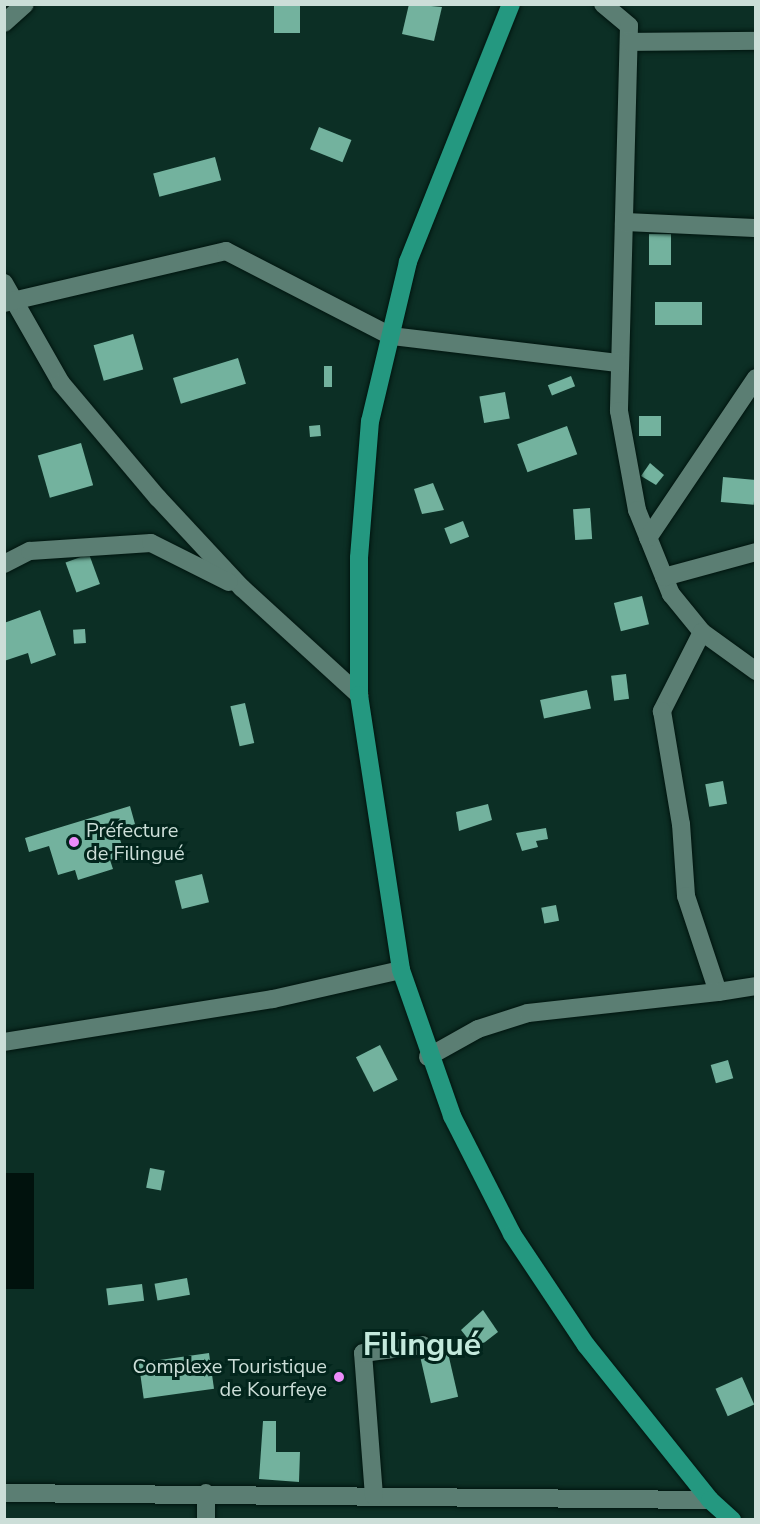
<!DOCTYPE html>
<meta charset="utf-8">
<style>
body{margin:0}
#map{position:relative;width:760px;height:1524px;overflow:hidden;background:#0c2f25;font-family:"Nunito Sans",sans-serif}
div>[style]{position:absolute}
.water>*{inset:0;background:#01120d;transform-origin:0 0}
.building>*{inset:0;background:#73b29e;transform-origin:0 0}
.roads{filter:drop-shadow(0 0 2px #00150f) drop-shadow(0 0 2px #00150f)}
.minor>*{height:18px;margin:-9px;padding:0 9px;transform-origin:9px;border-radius:9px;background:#5b7e73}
.major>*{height:18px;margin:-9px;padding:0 9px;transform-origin:9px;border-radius:9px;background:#249880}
.dots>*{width:16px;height:16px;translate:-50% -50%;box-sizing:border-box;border:3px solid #02251c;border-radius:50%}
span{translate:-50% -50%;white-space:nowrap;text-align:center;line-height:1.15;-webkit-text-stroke:6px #02251c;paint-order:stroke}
.poi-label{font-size:20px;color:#ccded8}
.left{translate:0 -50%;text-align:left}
.right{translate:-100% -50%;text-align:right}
.town-label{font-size:32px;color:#c3e9dc;font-weight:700}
.frame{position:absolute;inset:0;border:6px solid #ccded8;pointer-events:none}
</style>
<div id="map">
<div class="water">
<i style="left:5px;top:1173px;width:29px;height:116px"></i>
</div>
<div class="building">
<i style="left:274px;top:4px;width:26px;height:29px"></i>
<i style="clip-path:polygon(409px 4px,442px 7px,434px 41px,402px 34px)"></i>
<i style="left:319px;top:127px;width:35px;height:24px;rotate:22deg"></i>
<i style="left:215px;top:157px;width:24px;height:64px;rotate:75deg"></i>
<i style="left:671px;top:234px;width:31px;height:22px;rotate:90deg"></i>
<i style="left:655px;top:302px;width:47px;height:23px"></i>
<i style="left:133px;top:334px;width:37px;height:41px;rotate:74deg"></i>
<i style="left:238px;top:358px;width:27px;height:68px;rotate:73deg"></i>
<i style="left:324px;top:366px;width:8px;height:21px"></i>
<i style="left:571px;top:376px;width:11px;height:25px;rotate:68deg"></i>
<i style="left:505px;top:392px;width:27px;height:26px;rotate:80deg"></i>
<i style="left:639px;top:416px;width:22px;height:20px"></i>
<i style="left:320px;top:425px;width:11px;height:11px;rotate:85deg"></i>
<i style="left:567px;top:426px;width:30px;height:53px;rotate:70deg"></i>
<i style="left:81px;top:443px;width:44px;height:45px;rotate:74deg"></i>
<i style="clip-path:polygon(650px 463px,664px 475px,656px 485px,641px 476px)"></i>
<i style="left:723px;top:477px;width:33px;height:25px;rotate:5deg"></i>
<i style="clip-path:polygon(433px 483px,444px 510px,422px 514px,414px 489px)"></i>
<i style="left:590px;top:508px;width:31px;height:17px;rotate:86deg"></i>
<i style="left:463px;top:521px;width:17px;height:20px;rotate:69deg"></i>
<i style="left:89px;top:554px;width:32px;height:25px;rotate:70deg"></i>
<i style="left:642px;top:596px;width:29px;height:29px;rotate:76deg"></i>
<i style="clip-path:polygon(40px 610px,56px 655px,31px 664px,28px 653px,4px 661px,4px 623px)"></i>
<i style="left:85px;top:629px;width:14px;height:12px;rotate:86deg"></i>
<i style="left:626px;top:674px;width:25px;height:15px;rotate:83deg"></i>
<i style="left:587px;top:690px;width:19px;height:48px;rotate:78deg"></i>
<i style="left:245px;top:703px;width:41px;height:15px;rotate:77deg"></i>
<i style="left:723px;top:781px;width:23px;height:18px;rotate:80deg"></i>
<i style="clip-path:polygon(488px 804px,492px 820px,459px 831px,456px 812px)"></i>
<i style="clip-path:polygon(130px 806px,135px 824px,117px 830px,125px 855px,110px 860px,113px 869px,78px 880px,75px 870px,58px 875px,49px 846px,29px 852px,25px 838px)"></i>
<i style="clip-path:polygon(546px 828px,548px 839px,536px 841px,538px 847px,522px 851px,516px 833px)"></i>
<i style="left:202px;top:874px;width:29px;height:28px;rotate:76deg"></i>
<i style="left:556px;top:905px;width:16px;height:15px;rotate:79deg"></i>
<i style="left:380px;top:1045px;width:39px;height:27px;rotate:63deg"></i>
<i style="left:728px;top:1060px;width:19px;height:18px;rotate:74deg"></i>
<i style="left:150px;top:1168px;width:15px;height:20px;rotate:11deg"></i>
<i style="left:187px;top:1278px;width:17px;height:33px;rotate:80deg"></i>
<i style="left:142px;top:1284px;width:17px;height:36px;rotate:83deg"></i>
<i style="clip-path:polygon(483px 1310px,498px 1332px,476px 1349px,461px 1330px)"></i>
<i style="left:209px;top:1353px;width:36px;height:71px;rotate:82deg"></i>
<i style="left:448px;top:1353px;width:45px;height:28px;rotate:77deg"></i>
<i style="left:742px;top:1377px;width:30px;height:29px;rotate:66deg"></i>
<i style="clip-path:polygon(263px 1421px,276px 1421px,276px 1452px,300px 1452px,299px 1482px,259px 1479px)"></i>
</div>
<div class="roads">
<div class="minor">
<i style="left:603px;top:4px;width:34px;rotate:40deg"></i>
<i style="left:629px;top:26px;width:385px;rotate:91.5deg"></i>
<i style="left:619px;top:411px;width:101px;rotate:79.7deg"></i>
<i style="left:637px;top:510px;width:91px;rotate:68deg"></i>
<i style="left:671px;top:594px;width:49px;rotate:50.8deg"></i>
<i style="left:702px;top:632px;width:67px;rotate:35.8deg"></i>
<i style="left:4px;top:23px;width:28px;rotate:-42deg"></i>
<i style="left:629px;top:42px;width:127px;rotate:-0.5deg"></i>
<i style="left:624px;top:222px;width:132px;rotate:2.6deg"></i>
<i style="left:4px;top:283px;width:115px;rotate:60.3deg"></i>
<i style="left:61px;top:383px;width:150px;rotate:49.9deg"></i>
<i style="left:158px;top:498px;width:123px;rotate:47deg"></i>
<i style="left:242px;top:588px;width:159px;rotate:42.4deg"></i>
<i style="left:4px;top:303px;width:228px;rotate:-13.2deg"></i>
<i style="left:226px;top:251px;width:186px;rotate:27.3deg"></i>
<i style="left:391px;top:336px;width:230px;rotate:6.8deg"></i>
<i style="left:648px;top:538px;width:193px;rotate:-56deg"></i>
<i style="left:4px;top:564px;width:29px;rotate:-27deg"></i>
<i style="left:30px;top:551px;width:121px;rotate:-3.8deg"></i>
<i style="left:151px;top:543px;width:87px;rotate:26.6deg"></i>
<i style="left:664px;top:577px;width:95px;rotate:-15.2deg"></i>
<i style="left:702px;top:632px;width:89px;rotate:116.9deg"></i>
<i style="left:662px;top:711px;width:115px;rotate:80.5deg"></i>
<i style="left:681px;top:824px;width:72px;rotate:86deg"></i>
<i style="left:686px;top:896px;width:101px;rotate:71.6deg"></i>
<i style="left:718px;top:992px;width:38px;rotate:-9deg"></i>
<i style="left:4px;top:1042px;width:272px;rotate:-9.1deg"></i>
<i style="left:273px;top:999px;width:131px;rotate:-12.8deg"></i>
<i style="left:428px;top:1057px;width:57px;rotate:-29.2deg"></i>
<i style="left:478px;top:1029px;width:52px;rotate:-17.7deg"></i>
<i style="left:528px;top:1013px;width:191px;rotate:-6.3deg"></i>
<i style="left:4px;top:1493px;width:706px;rotate:0.57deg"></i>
<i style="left:374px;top:1496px;width:143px;rotate:-94.4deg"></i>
<i style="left:363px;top:1353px;width:60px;rotate:-7.7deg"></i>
<i style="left:206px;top:1520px;width:27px;rotate:-90deg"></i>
</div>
<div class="major">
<i style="left:511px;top:4px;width:278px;rotate:111.8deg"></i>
<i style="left:408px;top:262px;width:163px;rotate:103.4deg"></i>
<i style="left:370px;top:421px;width:137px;rotate:94.6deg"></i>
<i style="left:359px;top:558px;width:137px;rotate:90deg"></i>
<i style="left:359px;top:695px;width:278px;rotate:81.3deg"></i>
<i style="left:401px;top:970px;width:155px;rotate:70.7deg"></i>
<i style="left:452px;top:1116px;width:132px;rotate:63deg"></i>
<i style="left:512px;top:1234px;width:133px;rotate:56.3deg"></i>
<i style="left:586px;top:1345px;width:198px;rotate:51.3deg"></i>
<i style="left:710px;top:1500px;width:30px;rotate:42deg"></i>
</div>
</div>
<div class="dots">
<i style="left:74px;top:842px;background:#ec8cfa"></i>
<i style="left:339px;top:1377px;background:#ec8cfa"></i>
</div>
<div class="poi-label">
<span class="left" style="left:86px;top:842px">Préfecture<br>de Filingué</span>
<span class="right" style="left:327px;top:1378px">Complexe Touristique<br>de Kourfeye</span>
</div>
<div class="town-label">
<span style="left:422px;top:1345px">Filingué</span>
</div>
<div class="frame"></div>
</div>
